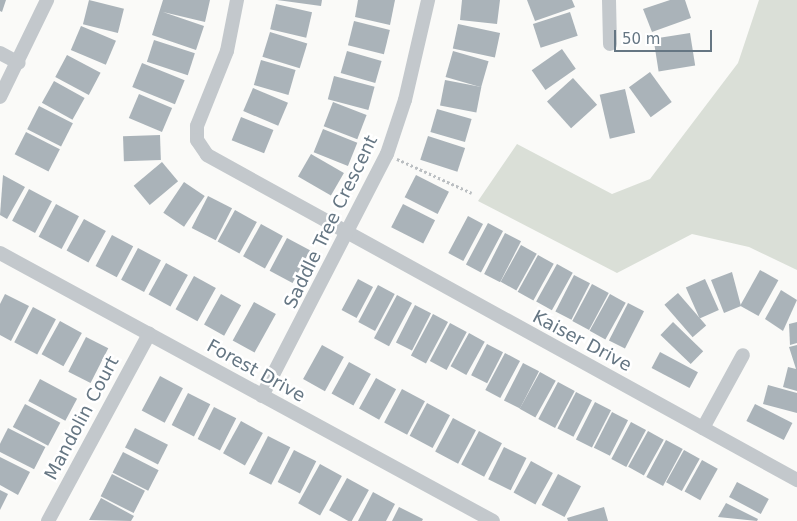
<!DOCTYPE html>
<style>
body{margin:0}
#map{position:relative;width:797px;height:521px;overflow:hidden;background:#fafaf8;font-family:"DejaVu Sans",sans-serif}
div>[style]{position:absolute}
.green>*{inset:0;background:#dadfd7}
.building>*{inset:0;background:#aab3b9;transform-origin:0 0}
.path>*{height:2.5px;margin-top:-1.25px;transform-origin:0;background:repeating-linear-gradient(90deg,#bbbfc2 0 2.5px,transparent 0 5px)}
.minor>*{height:14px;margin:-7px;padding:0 7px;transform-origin:7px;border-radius:7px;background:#c3c8cc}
span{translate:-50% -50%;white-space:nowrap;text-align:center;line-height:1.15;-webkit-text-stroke:5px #fff;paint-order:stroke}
.street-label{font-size:18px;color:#657683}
.scale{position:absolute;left:614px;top:30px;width:98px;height:22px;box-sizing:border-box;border:2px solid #657683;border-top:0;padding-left:6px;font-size:15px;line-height:18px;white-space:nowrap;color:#657683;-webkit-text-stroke:4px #fff;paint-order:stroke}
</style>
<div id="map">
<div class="green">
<i style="clip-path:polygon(759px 0,797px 0,797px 270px,749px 247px,692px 234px,617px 273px,478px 201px,517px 144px,612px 194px,650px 179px,738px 63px)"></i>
</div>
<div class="building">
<i style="clip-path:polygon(0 0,6px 0,2px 12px,0 11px)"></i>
<i style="left:89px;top:0;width:36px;height:25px;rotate:14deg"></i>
<i style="clip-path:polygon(163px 0,210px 0,205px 22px,163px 12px,204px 26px,196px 50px,152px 35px)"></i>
<i style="clip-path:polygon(277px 0,322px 0,321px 6px)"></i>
<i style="clip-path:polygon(358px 0,395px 0,390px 25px,355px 17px)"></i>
<i style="clip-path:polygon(462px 0,500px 0,497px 24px,460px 20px)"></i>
<i style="clip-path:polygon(527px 0,572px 0,575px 7px,535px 21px)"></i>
<i style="clip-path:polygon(670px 0,685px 0,691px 18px,652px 32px,643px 9px)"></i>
<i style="left:276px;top:4px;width:37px;height:26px;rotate:13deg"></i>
<i style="left:570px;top:12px;width:25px;height:39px;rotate:72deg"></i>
<i style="left:354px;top:21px;width:37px;height:25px;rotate:14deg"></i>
<i style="left:458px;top:24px;width:43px;height:25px;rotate:12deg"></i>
<i style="left:81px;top:26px;width:38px;height:26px;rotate:23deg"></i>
<i style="left:270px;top:32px;width:39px;height:26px;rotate:17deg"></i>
<i style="left:690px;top:33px;width:33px;height:37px;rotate:81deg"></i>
<i style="left:154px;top:40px;width:43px;height:23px;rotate:18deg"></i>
<i style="left:562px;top:49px;width:24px;height:37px;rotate:55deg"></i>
<i style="left:347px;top:51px;width:36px;height:23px;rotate:16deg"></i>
<i style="left:453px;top:51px;width:37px;height:27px;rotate:16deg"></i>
<i style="left:67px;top:55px;width:38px;height:25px;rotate:28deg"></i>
<i style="left:261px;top:60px;width:36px;height:26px;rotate:16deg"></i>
<i style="left:142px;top:63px;width:46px;height:26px;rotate:22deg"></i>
<i style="left:650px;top:72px;width:37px;height:26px;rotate:54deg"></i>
<i style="left:334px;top:76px;width:42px;height:24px;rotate:15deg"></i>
<i style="left:573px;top:78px;width:36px;height:35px;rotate:48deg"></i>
<i style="left:445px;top:80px;width:37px;height:26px;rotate:11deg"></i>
<i style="left:54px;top:81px;width:35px;height:25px;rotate:29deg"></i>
<i style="left:253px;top:88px;width:38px;height:25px;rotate:23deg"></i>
<i style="left:625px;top:89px;width:45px;height:26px;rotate:77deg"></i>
<i style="left:139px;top:94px;width:36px;height:26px;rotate:23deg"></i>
<i style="left:333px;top:102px;width:36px;height:26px;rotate:21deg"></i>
<i style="left:39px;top:106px;width:38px;height:26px;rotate:27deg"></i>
<i style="left:437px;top:109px;width:36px;height:24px;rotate:16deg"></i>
<i style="left:241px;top:117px;width:35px;height:25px;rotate:22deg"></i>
<i style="left:323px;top:129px;width:37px;height:25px;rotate:22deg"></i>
<i style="left:26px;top:132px;width:38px;height:25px;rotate:27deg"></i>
<i style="left:160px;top:135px;width:25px;height:37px;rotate:88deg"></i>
<i style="left:428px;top:136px;width:39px;height:25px;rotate:18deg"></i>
<i style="left:311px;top:154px;width:38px;height:26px;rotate:30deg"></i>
<i style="left:162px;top:162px;width:25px;height:37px;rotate:50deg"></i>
<i style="clip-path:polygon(3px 175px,25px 187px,7px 219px,0 215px)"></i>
<i style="left:416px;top:175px;width:37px;height:25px;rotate:27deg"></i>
<i style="left:184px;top:182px;width:25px;height:37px;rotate:34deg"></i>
<i style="left:29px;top:189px;width:26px;height:36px;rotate:28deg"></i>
<i style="left:208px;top:196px;width:27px;height:36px;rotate:27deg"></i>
<i style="left:56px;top:204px;width:26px;height:37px;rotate:28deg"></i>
<i style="left:403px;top:204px;width:36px;height:26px;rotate:27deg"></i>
<i style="left:235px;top:210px;width:25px;height:36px;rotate:29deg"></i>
<i style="left:468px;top:216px;width:17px;height:42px;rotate:28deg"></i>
<i style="left:84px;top:219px;width:25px;height:36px;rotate:29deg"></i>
<i style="left:488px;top:223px;width:17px;height:47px;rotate:28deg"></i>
<i style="left:261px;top:224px;width:25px;height:37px;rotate:29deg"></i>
<i style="left:505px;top:233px;width:18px;height:46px;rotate:27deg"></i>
<i style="left:112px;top:235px;width:24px;height:35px;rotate:28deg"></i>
<i style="left:287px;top:238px;width:26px;height:37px;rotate:28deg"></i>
<i style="left:521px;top:245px;width:18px;height:42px;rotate:29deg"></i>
<i style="left:138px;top:248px;width:26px;height:36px;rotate:28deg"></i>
<i style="left:538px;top:255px;width:18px;height:42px;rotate:29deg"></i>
<i style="left:166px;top:263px;width:25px;height:36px;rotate:29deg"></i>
<i style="left:557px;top:264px;width:18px;height:43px;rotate:29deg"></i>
<i style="left:760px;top:270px;width:21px;height:41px;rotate:29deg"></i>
<i style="clip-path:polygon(732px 272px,741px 306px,724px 313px,711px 280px)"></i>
<i style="left:574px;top:275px;width:18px;height:41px;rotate:27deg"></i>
<i style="left:194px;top:276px;width:25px;height:38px;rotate:29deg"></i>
<i style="left:358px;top:279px;width:17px;height:35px;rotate:28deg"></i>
<i style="left:705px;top:279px;width:34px;height:21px;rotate:66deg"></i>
<i style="left:592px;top:284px;width:19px;height:42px;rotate:28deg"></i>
<i style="left:378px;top:285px;width:19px;height:42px;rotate:28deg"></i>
<i style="clip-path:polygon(781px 290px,797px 300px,783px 331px,765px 319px)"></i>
<i style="left:678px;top:293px;width:43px;height:18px;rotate:49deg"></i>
<i style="clip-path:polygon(5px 294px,29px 306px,11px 341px,0 335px,0 304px)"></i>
<i style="left:221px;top:294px;width:23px;height:35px;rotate:29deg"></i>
<i style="left:610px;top:294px;width:18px;height:42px;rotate:29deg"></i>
<i style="left:397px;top:295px;width:17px;height:49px;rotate:28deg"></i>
<i style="left:254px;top:302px;width:25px;height:44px;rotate:29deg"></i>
<i style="left:628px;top:303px;width:18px;height:42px;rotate:27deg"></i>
<i style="left:415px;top:305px;width:18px;height:42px;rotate:27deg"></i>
<i style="left:33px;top:307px;width:26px;height:40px;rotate:28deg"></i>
<i style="left:433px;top:314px;width:17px;height:47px;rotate:28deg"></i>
<i style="left:60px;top:321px;width:25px;height:38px;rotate:29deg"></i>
<i style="left:673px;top:322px;width:42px;height:18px;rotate:44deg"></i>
<i style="clip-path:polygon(797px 322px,797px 343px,790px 345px,789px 324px)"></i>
<i style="left:450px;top:323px;width:19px;height:43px;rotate:28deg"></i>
<i style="left:469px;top:333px;width:18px;height:38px;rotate:29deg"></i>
<i style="left:86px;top:337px;width:25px;height:39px;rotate:27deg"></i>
<i style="left:487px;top:344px;width:18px;height:35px;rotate:27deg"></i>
<i style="left:322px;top:345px;width:25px;height:39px;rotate:29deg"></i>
<i style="clip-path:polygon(797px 345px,797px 391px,783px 387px,788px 367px,796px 369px,789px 347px)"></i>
<i style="left:660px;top:352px;width:43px;height:18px;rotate:28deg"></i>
<i style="left:505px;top:353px;width:17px;height:42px;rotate:28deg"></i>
<i style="left:349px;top:362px;width:25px;height:36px;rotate:29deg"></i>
<i style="left:523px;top:363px;width:18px;height:42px;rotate:27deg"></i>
<i style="left:540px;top:372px;width:18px;height:42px;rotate:29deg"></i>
<i style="left:160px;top:376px;width:26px;height:39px;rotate:28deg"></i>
<i style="left:376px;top:378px;width:23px;height:35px;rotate:29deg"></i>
<i style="left:40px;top:379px;width:42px;height:25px;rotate:28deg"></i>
<i style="left:558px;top:382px;width:19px;height:42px;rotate:28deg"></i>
<i style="clip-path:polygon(768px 385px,797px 393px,797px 413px,763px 404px)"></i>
<i style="left:402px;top:389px;width:26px;height:38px;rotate:28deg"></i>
<i style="left:576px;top:392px;width:18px;height:41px;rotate:27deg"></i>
<i style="left:188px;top:393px;width:25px;height:36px;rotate:27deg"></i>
<i style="left:595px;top:402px;width:18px;height:42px;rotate:27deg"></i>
<i style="left:427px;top:403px;width:26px;height:37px;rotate:28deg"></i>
<i style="left:25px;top:404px;width:40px;height:26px;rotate:28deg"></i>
<i style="left:755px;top:404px;width:42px;height:19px;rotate:27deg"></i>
<i style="left:214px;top:407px;width:25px;height:36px;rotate:27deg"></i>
<i style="left:612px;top:412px;width:18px;height:40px;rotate:27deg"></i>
<i style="left:453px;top:418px;width:26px;height:38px;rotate:28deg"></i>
<i style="left:241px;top:421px;width:25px;height:37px;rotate:29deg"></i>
<i style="left:631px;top:422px;width:17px;height:42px;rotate:28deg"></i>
<i style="left:8px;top:428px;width:42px;height:25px;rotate:27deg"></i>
<i style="left:135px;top:428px;width:37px;height:22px;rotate:27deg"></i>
<i style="left:479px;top:431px;width:26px;height:38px;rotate:28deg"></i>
<i style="left:648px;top:431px;width:18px;height:41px;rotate:29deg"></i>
<i style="left:268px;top:436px;width:25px;height:42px;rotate:27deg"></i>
<i style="left:666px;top:440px;width:19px;height:42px;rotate:28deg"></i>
<i style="left:504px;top:447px;width:25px;height:36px;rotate:26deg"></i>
<i style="left:294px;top:450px;width:25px;height:36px;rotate:27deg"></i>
<i style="left:684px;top:450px;width:18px;height:37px;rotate:29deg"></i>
<i style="left:123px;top:452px;width:40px;height:23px;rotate:27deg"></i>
<i style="clip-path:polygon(0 457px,30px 472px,18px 495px,0 485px)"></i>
<i style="left:702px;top:460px;width:18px;height:36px;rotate:29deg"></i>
<i style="left:531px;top:461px;width:25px;height:36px;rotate:29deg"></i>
<i style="left:320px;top:464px;width:25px;height:45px;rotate:29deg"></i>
<i style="left:112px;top:474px;width:37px;height:25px;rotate:27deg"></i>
<i style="left:558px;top:474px;width:26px;height:35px;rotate:28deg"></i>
<i style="left:347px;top:478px;width:25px;height:37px;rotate:29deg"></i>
<i style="left:737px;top:482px;width:36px;height:17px;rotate:28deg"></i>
<i style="clip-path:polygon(0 490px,8px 494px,0 510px)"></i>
<i style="clip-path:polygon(373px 492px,395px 504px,386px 521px,358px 521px)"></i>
<i style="clip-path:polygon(101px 498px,134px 516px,131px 521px,89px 520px)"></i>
<i style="clip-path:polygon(726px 503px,758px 519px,757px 521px,718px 517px)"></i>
<i style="clip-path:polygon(399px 507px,423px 519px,422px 521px,392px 521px)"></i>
<i style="clip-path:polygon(604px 507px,608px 521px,568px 521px,567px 518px)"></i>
</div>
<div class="path">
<i style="left:397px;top:159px;width:82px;rotate:24.4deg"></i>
</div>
<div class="minor">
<i style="left:237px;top:0;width:52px;rotate:101.1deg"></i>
<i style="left:227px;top:51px;width:81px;rotate:111.8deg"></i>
<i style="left:197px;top:126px;width:14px;rotate:90deg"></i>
<i style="left:197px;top:140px;width:18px;rotate:56deg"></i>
<i style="left:207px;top:155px;width:674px;rotate:28.85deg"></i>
<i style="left:609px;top:0;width:44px;rotate:88.7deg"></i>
<i style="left:0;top:53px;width:21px;rotate:28deg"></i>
<i style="left:0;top:97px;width:108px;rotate:-64.1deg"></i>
<i style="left:0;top:253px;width:561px;rotate:28.53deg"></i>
<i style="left:262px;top:396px;width:272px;rotate:-62.7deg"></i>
<i style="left:387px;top:154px;width:57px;rotate:-71.6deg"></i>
<i style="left:405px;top:100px;width:103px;rotate:-77deg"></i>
<i style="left:703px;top:428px;width:83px;rotate:-61.3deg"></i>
<i style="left:48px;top:521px;width:213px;rotate:-61.6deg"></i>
</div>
<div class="street-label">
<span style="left:331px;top:222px;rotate:-64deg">Saddle Tree Crescent</span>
<span style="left:582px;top:341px;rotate:28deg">Kaiser Drive</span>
<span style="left:256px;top:371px;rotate:29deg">Forest Drive</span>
<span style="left:82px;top:418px;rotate:-62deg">Mandolin Court</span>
</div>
<div class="scale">50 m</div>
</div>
